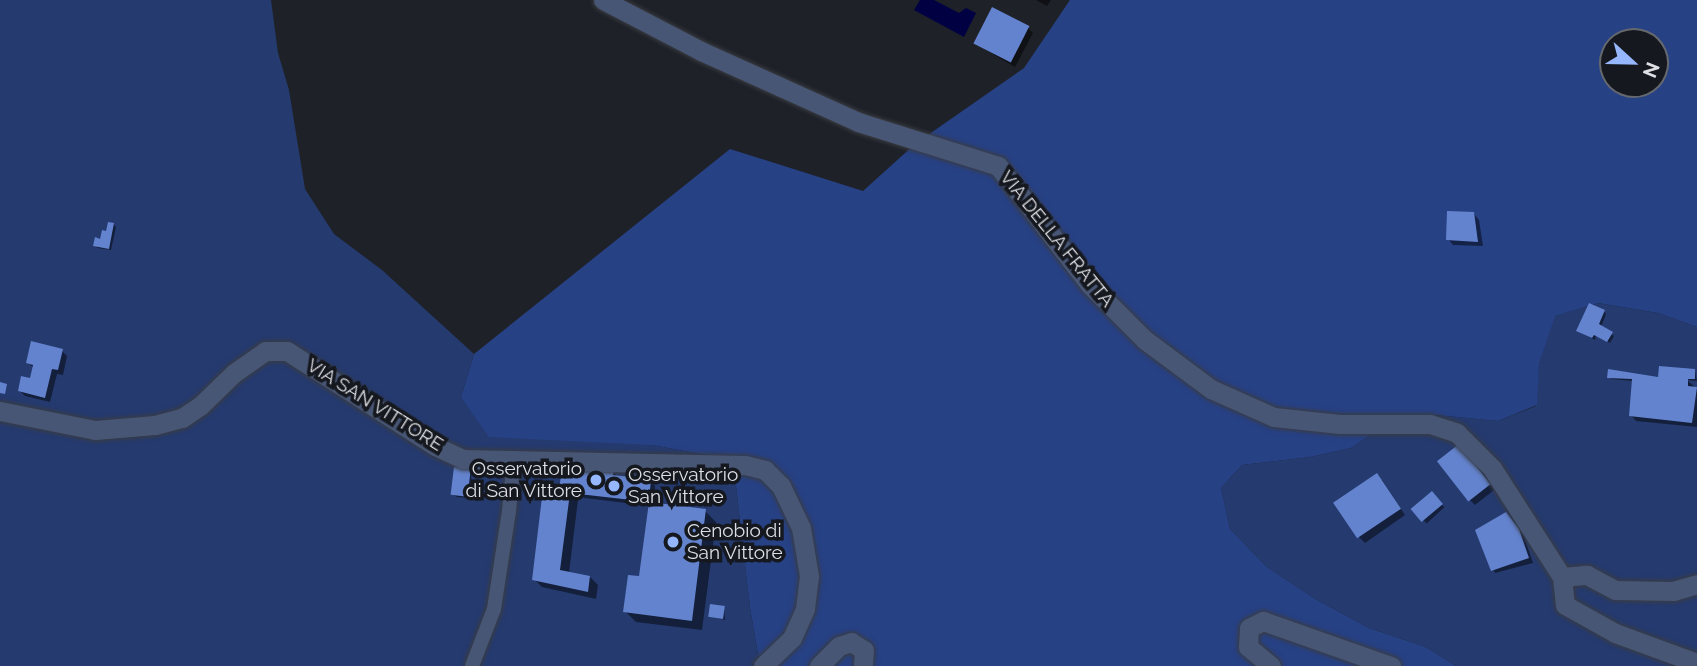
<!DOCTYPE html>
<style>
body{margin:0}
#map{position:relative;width:1697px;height:666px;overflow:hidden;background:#1e2128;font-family:Raleway,sans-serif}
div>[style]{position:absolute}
.green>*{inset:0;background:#253a6f}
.forest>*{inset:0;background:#274185}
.water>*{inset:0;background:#010043}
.shadow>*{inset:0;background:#0007;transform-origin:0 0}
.building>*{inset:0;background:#6383ce;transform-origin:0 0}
.roads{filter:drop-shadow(0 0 2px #393c42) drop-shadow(0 0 2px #393c42)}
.service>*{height:14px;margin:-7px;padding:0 7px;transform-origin:7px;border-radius:7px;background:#485675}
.minor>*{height:19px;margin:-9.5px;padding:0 9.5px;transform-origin:9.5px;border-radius:9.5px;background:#485675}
.dots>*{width:19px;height:19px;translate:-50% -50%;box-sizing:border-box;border:4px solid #15181e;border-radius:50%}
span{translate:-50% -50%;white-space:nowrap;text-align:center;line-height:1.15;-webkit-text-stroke:7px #15181e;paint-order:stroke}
.street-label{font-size:19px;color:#dddfe4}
.poi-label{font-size:19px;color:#dddfe4}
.right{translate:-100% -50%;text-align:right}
.left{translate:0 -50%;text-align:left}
.north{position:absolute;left:1599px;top:28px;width:70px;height:70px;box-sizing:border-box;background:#15181e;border:2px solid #65686d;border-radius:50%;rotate:112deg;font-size:19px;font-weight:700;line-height:28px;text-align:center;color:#dddfe4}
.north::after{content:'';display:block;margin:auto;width:24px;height:32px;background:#96b6fd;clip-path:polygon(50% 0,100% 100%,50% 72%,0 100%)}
</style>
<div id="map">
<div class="green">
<i style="clip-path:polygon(0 0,271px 0,278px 53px,289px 90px,305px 189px,334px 234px,382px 270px,474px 354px,461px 397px,652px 445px,733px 460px,750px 608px,760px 666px,0 666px)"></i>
<i style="clip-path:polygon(1598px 303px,1658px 313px,1697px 327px,1697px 666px,1456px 666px,1426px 647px,1369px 628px,1317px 600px,1267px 567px,1230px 529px,1221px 488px,1242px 465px,1310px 457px,1351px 448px,1390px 422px,1436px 415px,1498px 421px,1536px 406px,1539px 364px,1554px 316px)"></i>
</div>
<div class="forest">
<i style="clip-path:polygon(evenodd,1070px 0,1697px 0,1697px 327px,1658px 313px,1598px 303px,1555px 316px,1539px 364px,1537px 405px,1498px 421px,1436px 415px,1390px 422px,1351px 448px,1310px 457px,1242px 465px,1221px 488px,1230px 529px,1267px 567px,1317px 600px,1369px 628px,1426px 647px,1456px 666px,760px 666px,750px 608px,733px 460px,652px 445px,489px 437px,461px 397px,474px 354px,730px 149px,863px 191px,915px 144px,1024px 68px,1070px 0,1613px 42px,1655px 42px,1655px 84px,1613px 84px,1613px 42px)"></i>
</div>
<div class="water">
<i style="clip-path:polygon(920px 0,934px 0,959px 13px,966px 8px,976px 13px,964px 37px,914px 10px)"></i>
</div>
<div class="shadow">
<i style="clip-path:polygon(1036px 0,1051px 0,1047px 6px)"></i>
<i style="clip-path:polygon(1028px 28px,1033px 33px,1015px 67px,974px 43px)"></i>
<i style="clip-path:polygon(1474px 214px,1479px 220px,1483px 246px,1453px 245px,1448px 239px)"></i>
<i style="clip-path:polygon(113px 224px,116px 227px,111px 250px,98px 248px,95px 246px)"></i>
<i style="clip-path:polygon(1604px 311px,1606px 314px,1601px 327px,1614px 336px,1610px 343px,1596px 335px,1595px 340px,1578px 331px)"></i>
<i style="clip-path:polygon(62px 351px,67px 356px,63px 375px,57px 374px,50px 402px,25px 396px,20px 391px,31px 380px,34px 368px,27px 362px)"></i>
<i style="clip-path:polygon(1609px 371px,1660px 378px,1695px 371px,1697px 381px,1687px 380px,1697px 389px,1697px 427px,1636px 421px,1631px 415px,1634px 381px,1611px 379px)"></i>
<i style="clip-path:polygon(1464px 452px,1494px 490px,1475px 505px,1470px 500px)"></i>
<i style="clip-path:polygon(471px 470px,472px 498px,457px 497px,454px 495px)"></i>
<i style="clip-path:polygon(613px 472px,619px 478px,650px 480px,655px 486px,654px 505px,705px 511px,716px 522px,702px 630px,636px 622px,625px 611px,641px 578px,650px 506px,585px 498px,570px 492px,578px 500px,569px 573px,590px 577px,598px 585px,596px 599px,542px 587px,534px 579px,564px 491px,581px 475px)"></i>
<i style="clip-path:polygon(1382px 480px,1405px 515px,1365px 543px,1359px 537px)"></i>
<i style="left:1432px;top:494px;width:18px;height:24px;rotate:47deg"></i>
<i style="clip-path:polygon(1512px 520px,1524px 537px,1533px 563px,1495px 573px,1477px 531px)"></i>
<i style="clip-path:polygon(724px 608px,725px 620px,710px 616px)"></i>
</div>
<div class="building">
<i style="left:992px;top:7px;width:42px;height:41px;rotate:27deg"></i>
<i style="clip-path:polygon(1447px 211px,1474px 212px,1478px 242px,1446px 240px)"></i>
<i style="clip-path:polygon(108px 222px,114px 223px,109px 249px,93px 246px,95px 237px,100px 239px,102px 230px,106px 231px)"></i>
<i style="clip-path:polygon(1589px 303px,1605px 310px,1599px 324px,1613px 332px,1607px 342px,1594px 335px,1592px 338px,1576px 331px)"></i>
<i style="clip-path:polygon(31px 341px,63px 349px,58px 370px,52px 369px,45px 398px,18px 391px,21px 376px,30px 378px,33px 365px,26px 363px)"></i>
<i style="clip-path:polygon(1659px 366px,1695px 369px,1695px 379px,1688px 379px,1688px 386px,1697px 387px,1692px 423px,1629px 416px,1632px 379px,1607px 378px,1608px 369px,1658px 377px)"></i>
<i style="clip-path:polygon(0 382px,7px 384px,5px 394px,0 393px)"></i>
<i style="left:1459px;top:444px;width:51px;height:28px;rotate:52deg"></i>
<i style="left:454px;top:467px;width:17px;height:28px;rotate:7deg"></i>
<i style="clip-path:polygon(580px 467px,614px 470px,613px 475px,651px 479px,649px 502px,570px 493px,560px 570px,590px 576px,588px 592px,532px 580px,542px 497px,546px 498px,548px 487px,559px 488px,562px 471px,580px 473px)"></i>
<i style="left:1377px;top:473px;width:43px;height:53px;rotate:56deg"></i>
<i style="left:1432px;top:491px;width:17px;height:28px;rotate:50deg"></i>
<i style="clip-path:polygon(649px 502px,706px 509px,692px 621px,623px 612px,628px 575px,639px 576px)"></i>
<i style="clip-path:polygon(1506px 512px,1519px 529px,1529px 558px,1491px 571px,1475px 530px)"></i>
<i style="left:710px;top:604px;width:15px;height:13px;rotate:8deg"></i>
</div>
<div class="roads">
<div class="service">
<i style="left:472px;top:666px;width:61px;rotate:-68.9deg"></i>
<i style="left:494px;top:609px;width:99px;rotate:-81.3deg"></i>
<i style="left:509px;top:511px;width:51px;rotate:-84.4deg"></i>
</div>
<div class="minor">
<i style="left:603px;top:0;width:110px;rotate:27.5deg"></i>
<i style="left:701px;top:51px;width:172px;rotate:24.3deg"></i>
<i style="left:858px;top:122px;width:147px;rotate:17.4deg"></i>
<i style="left:998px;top:166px;width:150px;rotate:52.3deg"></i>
<i style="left:1090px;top:285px;width:78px;rotate:45deg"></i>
<i style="left:1145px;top:340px;width:82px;rotate:36.6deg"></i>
<i style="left:1211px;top:389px;width:69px;rotate:24deg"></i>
<i style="left:1274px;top:417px;width:66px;rotate:6.1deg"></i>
<i style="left:1340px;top:424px;width:90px"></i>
<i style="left:1430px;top:424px;width:28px;rotate:18deg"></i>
<i style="left:1457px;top:433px;width:49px;rotate:45deg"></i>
<i style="left:1492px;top:468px;width:130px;rotate:57.3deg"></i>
<i style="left:1562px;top:577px;width:28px;rotate:84deg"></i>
<i style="left:1565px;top:605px;width:57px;rotate:29.2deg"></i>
<i style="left:1615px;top:633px;width:87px;rotate:20.1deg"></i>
<i style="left:0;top:411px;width:97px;rotate:11.3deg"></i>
<i style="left:95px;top:430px;width:60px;rotate:-4.8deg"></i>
<i style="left:155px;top:425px;width:28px;rotate:-15deg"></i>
<i style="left:182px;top:418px;width:22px;rotate:-34deg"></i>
<i style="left:200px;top:406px;width:47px;rotate:-44.1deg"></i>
<i style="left:234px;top:373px;width:38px;rotate:-35deg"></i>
<i style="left:265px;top:351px;width:22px"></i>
<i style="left:287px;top:351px;width:176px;rotate:32.7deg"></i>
<i style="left:435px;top:446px;width:31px;rotate:25deg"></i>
<i style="left:463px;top:459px;width:282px;rotate:1.2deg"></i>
<i style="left:745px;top:465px;width:21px;rotate:14deg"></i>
<i style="left:765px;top:470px;width:23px;rotate:45deg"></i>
<i style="left:781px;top:486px;width:47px;rotate:64.5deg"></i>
<i style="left:801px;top:528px;width:49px;rotate:80.5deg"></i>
<i style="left:809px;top:576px;width:33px;rotate:97deg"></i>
<i style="left:805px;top:609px;width:32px;rotate:114deg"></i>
<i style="left:792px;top:638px;width:40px;rotate:136deg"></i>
<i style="left:1562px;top:577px;width:25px;rotate:-5deg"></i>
<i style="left:1587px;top:575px;width:32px;rotate:28deg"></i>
<i style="left:1615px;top:590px;width:58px;rotate:1deg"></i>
<i style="left:1673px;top:591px;width:25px;rotate:-16deg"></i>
<i style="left:819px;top:666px;width:28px;rotate:-45deg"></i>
<i style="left:839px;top:646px;width:13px;rotate:-18deg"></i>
<i style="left:851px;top:642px;width:15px;rotate:32deg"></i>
<i style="left:864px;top:650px;width:16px;rotate:94deg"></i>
<i style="left:1271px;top:666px;width:30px;rotate:-140deg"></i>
<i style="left:1248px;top:647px;width:19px;rotate:-87deg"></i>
<i style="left:1249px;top:628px;width:16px;rotate:-27deg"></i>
<i style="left:1263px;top:621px;width:136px;rotate:19.4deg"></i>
</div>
</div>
<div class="dots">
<i style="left:596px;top:480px;background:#96b6fd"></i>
<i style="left:614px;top:486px;background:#96b6fd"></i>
<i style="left:673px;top:542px;background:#96b6fd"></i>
</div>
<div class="street-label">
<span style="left:1057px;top:239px;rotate:51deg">VIA DELLA FRATTA</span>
<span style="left:375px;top:405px;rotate:32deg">VIA SAN VITTORE</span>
</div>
<div class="poi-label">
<span class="right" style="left:582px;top:480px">Osservatorio<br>di San Vittore</span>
<span class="left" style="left:628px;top:486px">Osservatorio<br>San Vittore</span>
<span class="left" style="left:687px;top:542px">Cenobio di<br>San Vittore</span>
</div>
<div class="north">N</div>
</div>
